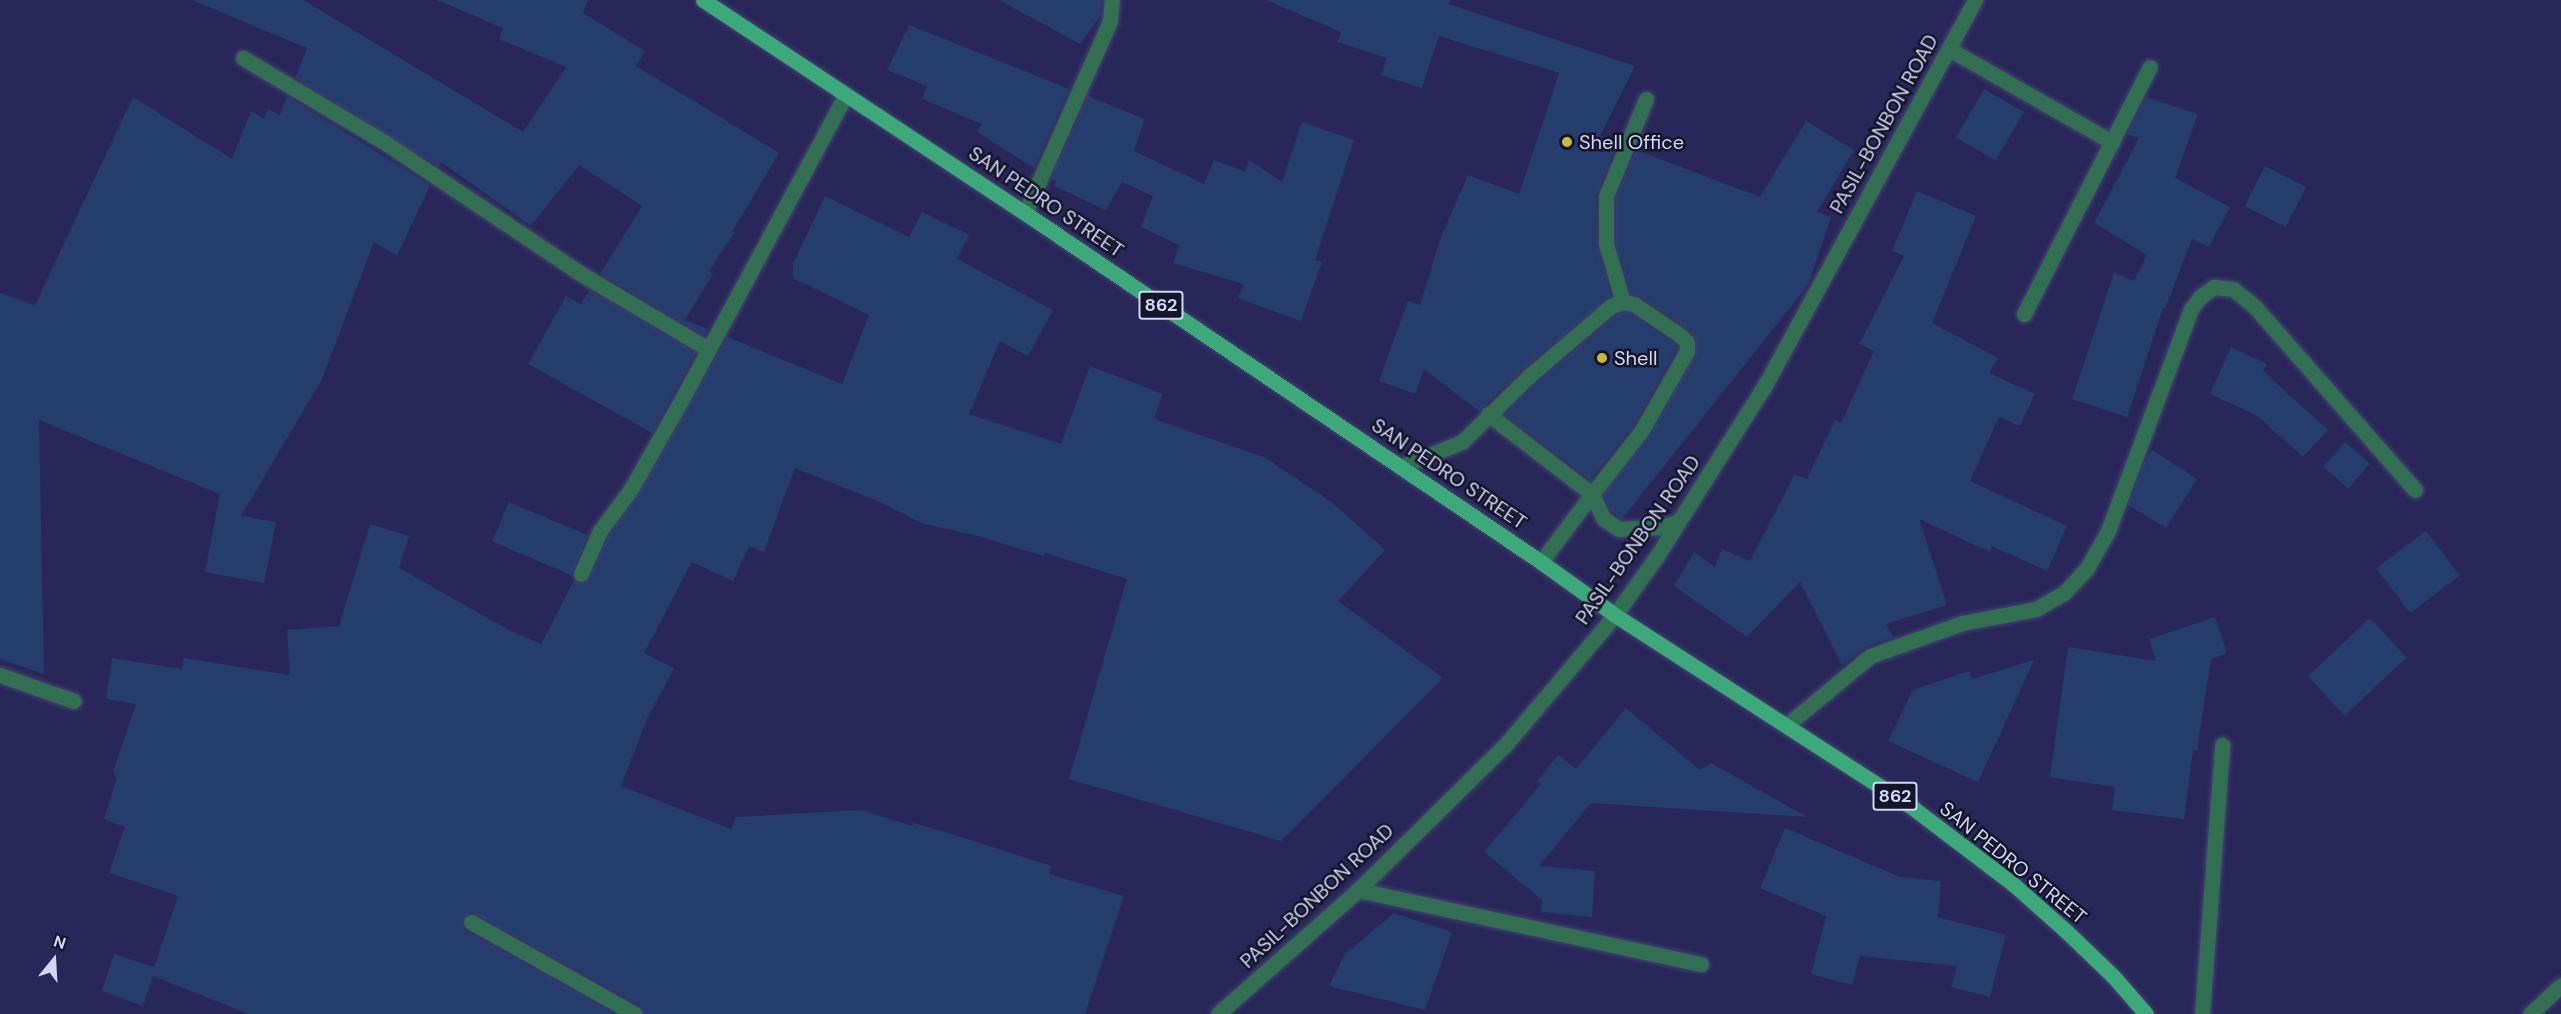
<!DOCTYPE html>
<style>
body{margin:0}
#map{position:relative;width:2561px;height:1014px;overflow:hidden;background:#292759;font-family:"DM Sans",sans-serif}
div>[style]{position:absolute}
.building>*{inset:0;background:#243d6c;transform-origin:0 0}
.roads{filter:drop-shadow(0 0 2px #444372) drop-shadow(0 0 2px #444372)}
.minor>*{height:15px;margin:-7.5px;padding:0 7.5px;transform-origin:7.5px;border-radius:7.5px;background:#316e52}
.major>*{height:15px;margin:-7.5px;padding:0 7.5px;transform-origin:7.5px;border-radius:7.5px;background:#3da87a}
.dots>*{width:16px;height:16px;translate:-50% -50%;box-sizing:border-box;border:3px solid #14142a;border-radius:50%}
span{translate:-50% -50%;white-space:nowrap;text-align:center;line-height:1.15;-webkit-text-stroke:5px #14142a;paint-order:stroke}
.shield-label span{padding:2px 4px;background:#14142a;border:2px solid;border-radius:4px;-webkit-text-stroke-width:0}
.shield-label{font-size:18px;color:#d2d5f4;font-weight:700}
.street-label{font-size:20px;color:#d2d5f4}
.poi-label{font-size:20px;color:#d2d5f4}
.left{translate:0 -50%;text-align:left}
.north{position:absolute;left:24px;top:930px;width:60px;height:60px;-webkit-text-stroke:4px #14142a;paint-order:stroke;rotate:18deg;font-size:16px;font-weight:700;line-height:24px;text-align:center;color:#d2d5f4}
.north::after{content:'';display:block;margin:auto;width:21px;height:27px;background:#d2d5f4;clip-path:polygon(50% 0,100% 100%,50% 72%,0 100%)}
</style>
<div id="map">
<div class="building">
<i style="clip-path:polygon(192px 0,303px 0,523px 132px,566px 67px,499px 39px,503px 28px,437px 0,588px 0,583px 13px,645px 51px,636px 66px,779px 153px,732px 232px,734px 233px,709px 271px,713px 274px,685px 320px,708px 329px,705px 336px,600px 274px,642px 206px,579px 165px,531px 226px,441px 162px,439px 167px,295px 78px,307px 48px)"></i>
<i style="clip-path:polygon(999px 0,1102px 0,1101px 15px,1080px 44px)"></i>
<i style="clip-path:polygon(1266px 0,1451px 0,1449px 4px,1635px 66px,1600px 136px,1617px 143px,1596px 196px,1597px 246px,1611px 296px,1523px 369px,1479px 411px,1424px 369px,1415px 394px,1379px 381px,1408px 301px,1420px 305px,1441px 237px,1468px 175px,1519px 194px,1559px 73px,1439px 36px,1422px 88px,1381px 75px,1387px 58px,1337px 42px,1341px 32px)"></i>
<i style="clip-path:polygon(909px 25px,1069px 89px,1034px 168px,977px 132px,982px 124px,922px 99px,927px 86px,887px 70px)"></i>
<i style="left:1984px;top:89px;width:46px;height:56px;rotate:30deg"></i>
<i style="clip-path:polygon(287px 96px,430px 185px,397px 256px,374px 242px,322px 379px,241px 516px,276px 522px,264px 583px,205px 572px,220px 494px,39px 420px,44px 674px,0 659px,0 293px,35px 305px,133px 97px,232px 159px,251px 111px,264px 119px,268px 109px,280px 115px)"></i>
<i style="clip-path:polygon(1088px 96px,1145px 119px,1134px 151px,1204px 184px,1214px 160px,1245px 172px,1249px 160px,1282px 182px,1302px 122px,1354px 140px,1315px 260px,1322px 262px,1301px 321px,1238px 298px,1244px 284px,1173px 263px,1179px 245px,1141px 227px,1153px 196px,1122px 182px,1106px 210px,1054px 186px,1056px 181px,1051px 178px)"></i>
<i style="clip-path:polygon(2146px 97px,2198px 114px,2175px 178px,2230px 207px,2209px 247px,2192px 239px,2165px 309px,2163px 308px,2127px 417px,2072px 399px,2114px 272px,2134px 281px,2147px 255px,2094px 223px,2139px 138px,2127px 134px)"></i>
<i style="clip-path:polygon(1806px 121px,1854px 150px,1817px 212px,1831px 217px,1808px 285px,1622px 519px,1611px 511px,1603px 495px,1650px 435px,1697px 351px,1696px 339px,1688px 329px,1639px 296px,1631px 293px,1616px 243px,1616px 198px,1636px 150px,1760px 197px)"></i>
<i style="left:2265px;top:166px;width:46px;height:45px;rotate:27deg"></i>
<i style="clip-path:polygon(1917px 191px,1976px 216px,1932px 323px,1998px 358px,1989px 373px,2035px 394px,2020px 426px,1999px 417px,1970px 481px,2067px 526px,2047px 571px,1992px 546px,1990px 552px,1919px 519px,1947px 605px,1886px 624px,1893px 637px,1866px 647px,1842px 665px,1800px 582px,1747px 637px,1674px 586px,1694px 552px,1715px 567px,1722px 549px,1750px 561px,1794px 475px,1807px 479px,1835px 420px,1841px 423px,1874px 351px,1859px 344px,1904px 256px,1892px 251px)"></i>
<i style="clip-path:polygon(825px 196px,909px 237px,922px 212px,969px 235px,957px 259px,1053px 310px,1028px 356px,1000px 341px,969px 414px,1061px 444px,1090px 366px,1163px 394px,1154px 419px,1264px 457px,1333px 503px,1385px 550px,1338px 601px,1443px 678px,1281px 841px,1069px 779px,1127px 579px,1045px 553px,1044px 556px,974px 535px,921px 523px,880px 502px,795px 468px,764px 552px,749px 546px,733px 581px,692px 562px,644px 653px,674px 668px,647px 719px,621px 786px,731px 829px,736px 817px,861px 810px,912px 826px,913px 823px,948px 833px,1052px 866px,1049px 874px,1124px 896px,1085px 1014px,645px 1014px,640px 1005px,471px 912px,462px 918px,462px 926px,466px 931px,615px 1014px,249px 1014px,153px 976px,143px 1006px,102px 991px,114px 954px,154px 967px,178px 896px,109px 873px,125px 827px,104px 819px,117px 778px,113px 772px,136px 704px,106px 699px,112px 658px,182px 669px,184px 658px,290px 675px,287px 630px,339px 626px,370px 524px,409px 536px,399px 568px,511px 631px,541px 644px,574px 580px,583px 584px,590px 578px,608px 536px,639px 494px,727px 337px,842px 384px,869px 315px,793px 278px,793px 264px)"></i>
<i style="clip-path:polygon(590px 290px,696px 353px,652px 433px,528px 364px,566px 296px,581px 304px)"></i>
<i style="clip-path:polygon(1624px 312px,1630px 313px,1675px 344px,1677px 348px,1634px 425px,1590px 480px,1504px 414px,1536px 383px,1616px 315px)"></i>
<i style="clip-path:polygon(2231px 347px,2267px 364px,2263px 371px,2328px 430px,2303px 457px,2256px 415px,2210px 394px)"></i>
<i style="left:2345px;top:442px;width:33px;height:33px;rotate:41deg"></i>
<i style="clip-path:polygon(2152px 450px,2197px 479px,2166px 528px,2128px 505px,2144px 463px)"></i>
<i style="left:509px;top:502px;width:86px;height:43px;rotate:23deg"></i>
<i style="left:2426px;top:531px;width:56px;height:62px;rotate:53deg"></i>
<i style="clip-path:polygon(2215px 617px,2227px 653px,2211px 659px,2197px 750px,2193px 750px,2184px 819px,2112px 810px,2115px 787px,2050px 777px,2068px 647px,2156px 661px,2149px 639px)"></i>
<i style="left:2370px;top:618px;width:54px;height:85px;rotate:47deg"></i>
<i style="clip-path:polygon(2034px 660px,1978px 782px,1888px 741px,1913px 690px,1969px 671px,1972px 679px)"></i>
<i style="clip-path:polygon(1626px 708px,1700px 770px,1711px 763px,1807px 817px,1591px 803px,1539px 866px,1595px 871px,1592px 917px,1541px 912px,1542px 900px,1484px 852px,1541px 784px,1537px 781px,1558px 755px,1576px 769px)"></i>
<i style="clip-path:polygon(1785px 828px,1900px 877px,1941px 881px,1938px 917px,2006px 935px,1990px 997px,1951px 987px,1957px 966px,1860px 956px,1852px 985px,1811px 974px,1826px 916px,1760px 888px)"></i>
<i style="clip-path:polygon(1394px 913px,1452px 932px,1425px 1010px,1329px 986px,1345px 954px)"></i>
</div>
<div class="roads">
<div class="minor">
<i style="left:1949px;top:49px;width:188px;rotate:29.7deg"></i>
<i style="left:243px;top:58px;width:164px;rotate:30.8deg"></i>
<i style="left:384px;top:142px;width:234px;rotate:33.8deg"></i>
<i style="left:578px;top:272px;width:151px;rotate:30.6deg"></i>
<i style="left:1025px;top:213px;width:210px;rotate:-66.1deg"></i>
<i style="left:1110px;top:21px;width:21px;rotate:-85deg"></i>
<i style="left:1623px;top:302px;width:60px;rotate:-106.3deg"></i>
<i style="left:1606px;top:244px;width:48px;rotate:-90deg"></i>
<i style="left:1606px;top:196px;width:105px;rotate:-67.6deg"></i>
<i style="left:2024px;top:314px;width:277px;rotate:-63deg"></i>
<i style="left:1488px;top:414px;width:131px;rotate:37.6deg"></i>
<i style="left:1592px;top:494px;width:85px;rotate:126.9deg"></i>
<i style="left:1400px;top:467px;width:67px;rotate:-22deg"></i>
<i style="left:1462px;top:442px;width:94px;rotate:-44.6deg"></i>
<i style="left:1529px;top:376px;width:108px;rotate:-40.5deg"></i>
<i style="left:1611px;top:306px;width:13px;rotate:-18deg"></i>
<i style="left:1623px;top:302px;width:11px;rotate:10deg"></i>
<i style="left:1634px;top:304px;width:57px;rotate:34.2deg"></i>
<i style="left:1681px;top:336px;width:8px;rotate:45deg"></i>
<i style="left:1687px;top:342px;width:9px;rotate:90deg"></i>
<i style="left:1687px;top:351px;width:91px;rotate:119.7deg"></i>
<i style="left:1642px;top:430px;width:81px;rotate:128deg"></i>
<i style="left:1592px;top:494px;width:26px;rotate:65deg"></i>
<i style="left:1603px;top:518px;width:19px;rotate:35deg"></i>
<i style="left:1619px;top:529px;width:41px;rotate:-2.8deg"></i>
<i style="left:1660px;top:527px;width:18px;rotate:-16deg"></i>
<i style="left:581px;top:574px;width:47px;rotate:-66.2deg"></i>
<i style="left:600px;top:531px;width:52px;rotate:-53.6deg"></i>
<i style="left:631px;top:489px;width:103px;rotate:-60.5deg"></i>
<i style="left:682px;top:399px;width:344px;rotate:-61.7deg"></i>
<i style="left:0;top:675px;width:78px;rotate:19.4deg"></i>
<i style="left:1787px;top:725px;width:108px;rotate:-39.7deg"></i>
<i style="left:1870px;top:656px;width:98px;rotate:-19.7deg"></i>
<i style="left:1962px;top:623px;width:75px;rotate:-10.7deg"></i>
<i style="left:2036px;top:609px;width:32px;rotate:-30deg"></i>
<i style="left:2064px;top:593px;width:34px;rotate:-47deg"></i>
<i style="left:2087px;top:568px;width:43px;rotate:-60.4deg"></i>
<i style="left:2108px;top:531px;width:237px;rotate:-69.5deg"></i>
<i style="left:2191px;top:309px;width:16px;rotate:-52deg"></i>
<i style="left:2201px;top:296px;width:16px;rotate:-35deg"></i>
<i style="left:2214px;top:287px;width:19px;rotate:6deg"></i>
<i style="left:2233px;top:289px;width:28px;rotate:39deg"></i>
<i style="left:2255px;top:307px;width:243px;rotate:48.8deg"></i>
<i style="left:1358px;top:890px;width:351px;rotate:12.2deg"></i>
<i style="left:471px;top:922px;width:188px;rotate:29.3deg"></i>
<i style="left:1218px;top:1014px;width:187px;rotate:-41.5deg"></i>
<i style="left:1358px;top:890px;width:208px;rotate:-44.6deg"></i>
<i style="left:1506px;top:744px;width:169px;rotate:-49.8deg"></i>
<i style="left:1615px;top:615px;width:72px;rotate:-54.6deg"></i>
<i style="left:1657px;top:556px;width:200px;rotate:-57.7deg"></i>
<i style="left:1764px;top:387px;width:441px;rotate:-61.4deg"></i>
<i style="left:2202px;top:1014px;width:270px;rotate:-85.7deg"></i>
<i style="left:2530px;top:1014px;width:42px;rotate:-43.1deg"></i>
</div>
<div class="major">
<i style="left:703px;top:0;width:386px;rotate:33.5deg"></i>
<i style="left:1025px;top:213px;width:623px;rotate:34.07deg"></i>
<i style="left:1541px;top:562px;width:91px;rotate:35.6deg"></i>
<i style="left:1615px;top:615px;width:355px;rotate:32.9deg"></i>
<i style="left:1913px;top:808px;width:126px;rotate:37.2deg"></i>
<i style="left:2013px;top:884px;width:71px;rotate:41.6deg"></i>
<i style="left:2066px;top:931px;width:65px;rotate:43.8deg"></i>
<i style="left:2113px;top:976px;width:50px;rotate:49deg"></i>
</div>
</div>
<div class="dots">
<i style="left:1567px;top:142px;background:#caba39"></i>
<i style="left:1602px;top:358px;background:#caba39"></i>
</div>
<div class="shield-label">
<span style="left:1161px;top:305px">862</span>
<span style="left:1895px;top:796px">862</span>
</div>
<div class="street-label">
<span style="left:1884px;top:124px;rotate:-61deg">PASIL-BONBON ROAD</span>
<span style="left:1046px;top:202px;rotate:34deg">SAN PEDRO STREET</span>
<span style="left:1449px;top:474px;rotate:34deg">SAN PEDRO STREET</span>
<span style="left:1638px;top:540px;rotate:-55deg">PASIL-BONBON ROAD</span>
<span style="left:2013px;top:863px;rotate:39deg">SAN PEDRO STREET</span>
<span style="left:1317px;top:896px;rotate:-43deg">PASIL-BONBON ROAD</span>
</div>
<div class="poi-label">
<span class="left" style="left:1579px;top:142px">Shell Office</span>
<span class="left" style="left:1614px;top:358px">Shell</span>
</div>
<div class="north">N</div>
</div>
